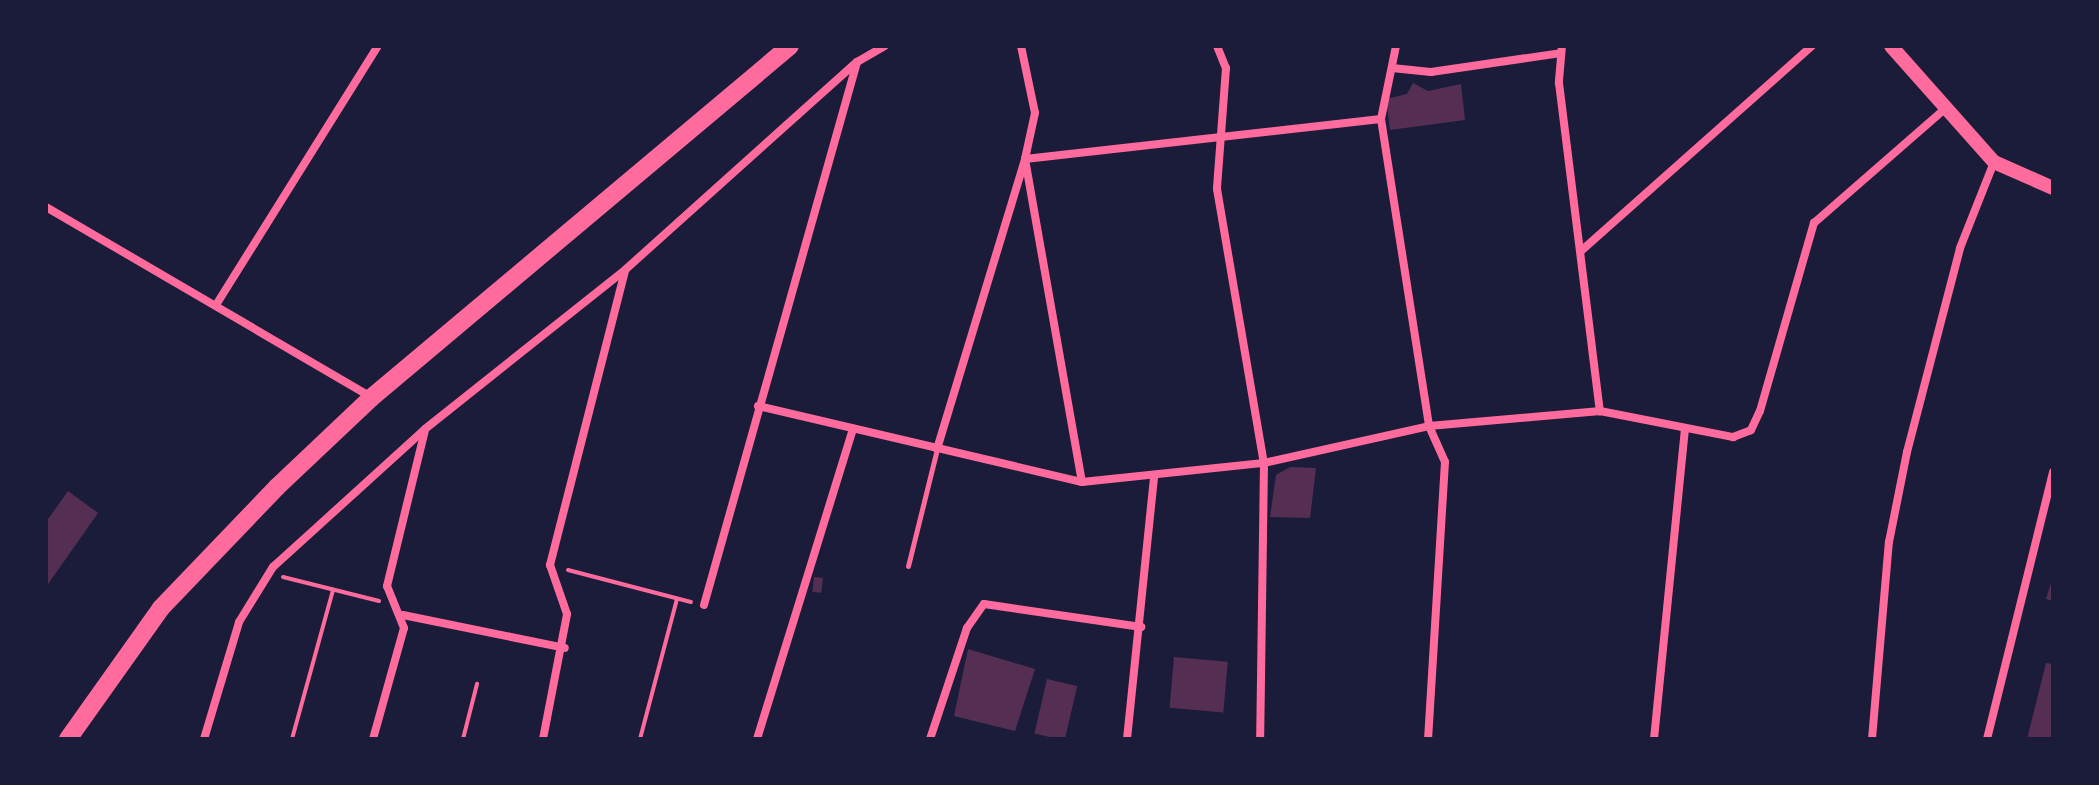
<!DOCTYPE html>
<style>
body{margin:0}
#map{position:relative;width:2099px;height:785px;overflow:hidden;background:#1b1b3a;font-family:"Source Sans 3",sans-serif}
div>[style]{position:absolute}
.building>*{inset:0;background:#542f53;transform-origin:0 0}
.path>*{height:4px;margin:-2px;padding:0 2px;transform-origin:2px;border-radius:2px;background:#ff6b9d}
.service>*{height:5px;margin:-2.5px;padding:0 2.5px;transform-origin:2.5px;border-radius:2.5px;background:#ff6b9d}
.minor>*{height:8px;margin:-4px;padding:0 4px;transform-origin:4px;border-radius:4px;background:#ff6b9d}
.tertiary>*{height:14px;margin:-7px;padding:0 7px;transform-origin:7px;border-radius:7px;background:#ff6b9d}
.primary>*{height:18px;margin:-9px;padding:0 9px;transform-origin:9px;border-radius:9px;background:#ff6b9d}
span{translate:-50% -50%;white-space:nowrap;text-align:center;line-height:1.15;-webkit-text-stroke:6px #1b1b3a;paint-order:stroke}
.frame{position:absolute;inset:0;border:48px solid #1b1b3a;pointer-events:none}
</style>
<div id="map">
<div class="building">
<i style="clip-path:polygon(1413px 83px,1428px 91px,1461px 84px,1465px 120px,1390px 130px,1386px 99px,1407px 94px)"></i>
<i style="clip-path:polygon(1290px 467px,1316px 468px,1310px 518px,1270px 517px,1276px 475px)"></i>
<i style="clip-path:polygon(68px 491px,98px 513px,46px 587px,46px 522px)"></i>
<i style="clip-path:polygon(2053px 576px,2053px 601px,2046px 599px)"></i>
<i style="left:814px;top:577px;width:9px;height:15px;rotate:6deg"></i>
<i style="clip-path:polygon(968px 649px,1035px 669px,1015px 731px,954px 716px)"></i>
<i style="left:1174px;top:657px;width:54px;height:51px;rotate:5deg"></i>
<i style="clip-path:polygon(2046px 663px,2053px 664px,2053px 739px,2027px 739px)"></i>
<i style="left:1047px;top:679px;width:31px;height:56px;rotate:13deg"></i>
</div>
<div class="path">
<i style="left:568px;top:570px;width:127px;rotate:14.6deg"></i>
<i style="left:283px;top:577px;width:99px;rotate:14deg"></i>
<i style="left:292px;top:739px;width:155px;rotate:-74.6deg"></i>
<i style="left:463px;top:739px;width:57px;rotate:-75.7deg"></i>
<i style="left:640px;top:739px;width:145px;rotate:-75.2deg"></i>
</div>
<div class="service">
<i style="left:908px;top:566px;width:121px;rotate:-76.1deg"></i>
</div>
<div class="minor">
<i style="left:1021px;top:46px;width:68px;rotate:78.2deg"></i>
<i style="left:1035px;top:113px;width:47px;rotate:102.3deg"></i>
<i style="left:1025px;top:159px;width:328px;rotate:80deg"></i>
<i style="left:1217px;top:46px;width:24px;rotate:68deg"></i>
<i style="left:1226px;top:68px;width:121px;rotate:94.3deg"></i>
<i style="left:1217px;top:189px;width:278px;rotate:80.3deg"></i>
<i style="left:1264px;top:463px;width:276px;rotate:90.8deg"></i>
<i style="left:1396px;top:46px;width:75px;rotate:101.6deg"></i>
<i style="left:1381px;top:119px;width:311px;rotate:81.1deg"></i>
<i style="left:1429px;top:426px;width:39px;rotate:66deg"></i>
<i style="left:1445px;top:462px;width:278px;rotate:93.5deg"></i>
<i style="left:1562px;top:46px;width:37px;rotate:95deg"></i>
<i style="left:1559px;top:83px;width:331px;rotate:82.9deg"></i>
<i style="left:1392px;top:68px;width:39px;rotate:6deg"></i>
<i style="left:1431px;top:72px;width:131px;rotate:-8.3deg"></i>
<i style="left:46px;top:207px;width:376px;rotate:30.3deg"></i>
<i style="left:1581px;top:251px;width:309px;rotate:-41.6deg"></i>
<i style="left:216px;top:305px;width:305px;rotate:-58deg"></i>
<i style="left:758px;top:406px;width:333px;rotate:13.2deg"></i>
<i style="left:1082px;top:482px;width:183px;rotate:-6deg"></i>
<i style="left:1264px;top:463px;width:169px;rotate:-12.6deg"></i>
<i style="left:1429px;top:426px;width:172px;rotate:-5deg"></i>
<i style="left:1600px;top:411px;width:136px;rotate:11.1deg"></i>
<i style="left:1733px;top:437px;width:19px;rotate:-21deg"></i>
<i style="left:1751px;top:430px;width:21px;rotate:-65deg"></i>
<i style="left:1760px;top:411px;width:196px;rotate:-74deg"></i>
<i style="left:1814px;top:223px;width:175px;rotate:-41.1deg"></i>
<i style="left:937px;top:449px;width:303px;rotate:-73.1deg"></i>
<i style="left:1025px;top:159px;width:358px;rotate:-6.4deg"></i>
<i style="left:704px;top:605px;width:564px;rotate:-74.26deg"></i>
<i style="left:403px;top:615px;width:165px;rotate:11.5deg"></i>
<i style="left:204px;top:739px;width:122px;rotate:-73.3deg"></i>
<i style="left:239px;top:622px;width:65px;rotate:-58.3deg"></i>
<i style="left:273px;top:567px;width:205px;rotate:-42.2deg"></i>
<i style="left:425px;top:429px;width:257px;rotate:-38.5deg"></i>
<i style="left:626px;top:269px;width:310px;rotate:-41.9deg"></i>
<i style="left:857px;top:62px;width:32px;rotate:-30deg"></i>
<i style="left:373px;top:739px;width:115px;rotate:-74.4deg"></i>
<i style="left:404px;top:628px;width:45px;rotate:-112deg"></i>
<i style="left:387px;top:586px;width:161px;rotate:-76.3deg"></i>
<i style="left:543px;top:739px;width:127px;rotate:-79.1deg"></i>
<i style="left:567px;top:614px;width:52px;rotate:-109.1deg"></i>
<i style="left:550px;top:565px;width:303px;rotate:-75.7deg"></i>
<i style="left:757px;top:739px;width:325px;rotate:-72.8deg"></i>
<i style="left:930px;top:739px;width:117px;rotate:-71.6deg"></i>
<i style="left:967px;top:628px;width:29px;rotate:-55deg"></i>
<i style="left:984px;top:604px;width:159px;rotate:8.3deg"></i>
<i style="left:1127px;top:739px;width:263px;rotate:-84.1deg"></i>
<i style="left:1654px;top:739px;width:311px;rotate:-84.3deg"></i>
<i style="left:1872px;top:739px;width:198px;rotate:-85.1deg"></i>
<i style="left:1889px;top:542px;width:92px;rotate:-78.7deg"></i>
<i style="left:1907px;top:452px;width:211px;rotate:-75.4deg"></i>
<i style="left:1960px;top:248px;width:92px;rotate:-68.4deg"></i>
<i style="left:1987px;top:739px;width:275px;rotate:-76.1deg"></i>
</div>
<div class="tertiary">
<i style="left:1891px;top:46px;width:155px;rotate:48.4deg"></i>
<i style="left:1994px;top:162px;width:64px;rotate:23.8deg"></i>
</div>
<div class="primary">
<i style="left:68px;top:739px;width:161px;rotate:-54.6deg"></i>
<i style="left:161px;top:608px;width:168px;rotate:-46.2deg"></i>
<i style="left:277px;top:487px;width:129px;rotate:-43.4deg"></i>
<i style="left:371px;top:398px;width:547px;rotate:-40.03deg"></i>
</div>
<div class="frame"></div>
</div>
